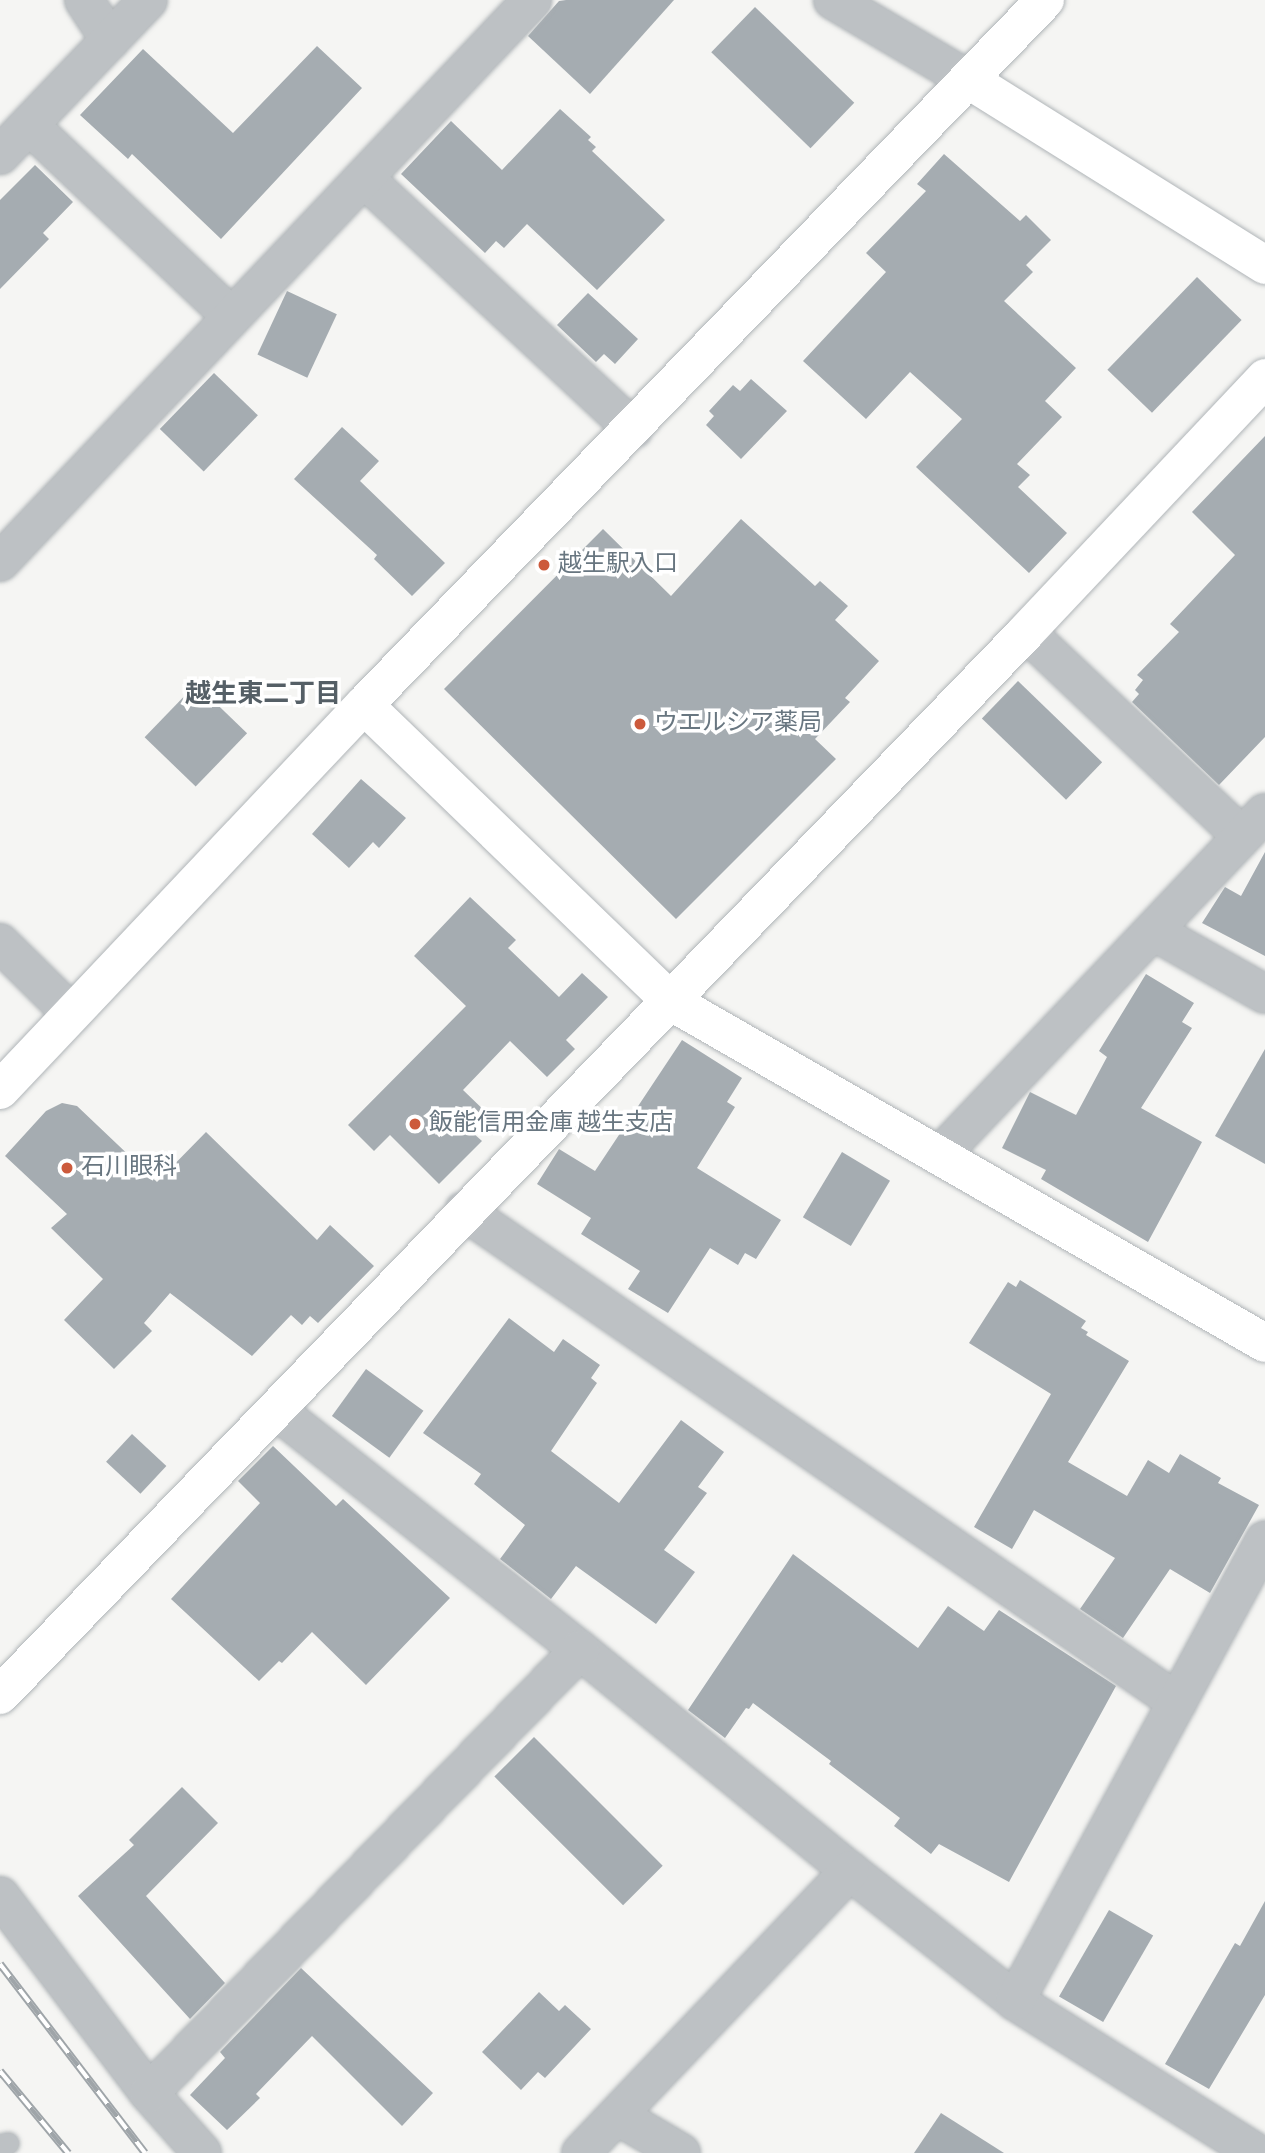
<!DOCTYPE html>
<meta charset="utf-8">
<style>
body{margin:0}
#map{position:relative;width:1265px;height:2153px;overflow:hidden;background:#f5f5f3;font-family:"Alegreya Sans","Noto Sans JP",sans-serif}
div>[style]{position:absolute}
.building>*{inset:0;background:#a5acb1;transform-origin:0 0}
.roads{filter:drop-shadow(0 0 2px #b0b5b8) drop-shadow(0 0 2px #b0b5b8)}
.lane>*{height:21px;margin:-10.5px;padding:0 10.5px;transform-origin:10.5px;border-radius:10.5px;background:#bdc1c4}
.street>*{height:38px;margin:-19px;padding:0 19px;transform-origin:19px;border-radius:19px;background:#bdc1c4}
.secondary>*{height:38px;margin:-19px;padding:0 19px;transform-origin:19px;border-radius:19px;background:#fff}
.rail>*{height:8px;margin-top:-4px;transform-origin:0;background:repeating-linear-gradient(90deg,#fff 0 16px,#9fa5a9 0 32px);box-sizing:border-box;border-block:2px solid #9fa5a9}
.dots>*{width:19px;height:19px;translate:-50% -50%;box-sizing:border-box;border:4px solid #fff;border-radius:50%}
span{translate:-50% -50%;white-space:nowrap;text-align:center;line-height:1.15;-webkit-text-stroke:7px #fff;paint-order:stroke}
.poi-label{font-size:24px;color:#687680}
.left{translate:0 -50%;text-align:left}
.neighbourhood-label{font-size:26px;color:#555f66;font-weight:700}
</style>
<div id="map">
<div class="building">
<i style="clip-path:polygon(566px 0,674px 0,590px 94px,528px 36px,559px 1px)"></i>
<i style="left:755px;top:7px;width:138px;height:63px;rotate:44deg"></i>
<i style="clip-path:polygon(317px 46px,362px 88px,221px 239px,132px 154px,128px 159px,80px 115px,143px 49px,233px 133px)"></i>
<i style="clip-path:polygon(560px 109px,591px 137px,588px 140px,596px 147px,592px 151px,665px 220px,597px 290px,527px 224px,504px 248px,496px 241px,485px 253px,401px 174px,451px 121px,502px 170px)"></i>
<i style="clip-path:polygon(944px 154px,1020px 221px,1026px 215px,1051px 240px,1026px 265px,1033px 272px,1004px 301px,1076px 368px,1045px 401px,1062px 417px,1017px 464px,1030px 475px,1018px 487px,1067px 533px,1029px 573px,916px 467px,962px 419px,910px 372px,866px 419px,803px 361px,886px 272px,866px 253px,926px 191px,917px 184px)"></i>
<i style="clip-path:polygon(35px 165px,73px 202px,43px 233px,49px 239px,0 289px,0 200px)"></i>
<i style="left:1197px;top:277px;width:62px;height:129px;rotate:44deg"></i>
<i style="left:287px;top:291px;width:55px;height:70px;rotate:25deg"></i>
<i style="clip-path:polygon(588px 293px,638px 339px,615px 364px,604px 354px,596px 362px,557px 325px)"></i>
<i style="left:214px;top:373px;width:61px;height:78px;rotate:44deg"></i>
<i style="clip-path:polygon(751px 379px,787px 411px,741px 459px,706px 425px,714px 416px,709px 411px,733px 385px,740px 391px)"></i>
<i style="clip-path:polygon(342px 427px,379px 461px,360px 481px,445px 563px,412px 596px,374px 559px,377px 555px,294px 479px)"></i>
<i style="clip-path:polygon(1265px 436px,1265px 737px,1219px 785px,1132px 702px,1139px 694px,1135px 690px,1143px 680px,1137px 675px,1179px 632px,1170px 624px,1235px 555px,1192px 512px)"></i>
<i style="clip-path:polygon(741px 519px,815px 586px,820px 581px,848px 606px,835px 620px,879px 661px,845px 698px,850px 702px,815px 739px,836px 759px,676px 919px,444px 689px,603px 529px,671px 596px)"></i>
<i style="left:1018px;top:681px;width:117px;height:52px;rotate:44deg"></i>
<i style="left:196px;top:684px;width:71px;height:74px;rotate:44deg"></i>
<i style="clip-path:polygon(361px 779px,406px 818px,379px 848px,373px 842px,349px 868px,312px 834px)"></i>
<i style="clip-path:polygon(1265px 852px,1265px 956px,1202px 923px,1225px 887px,1241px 896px)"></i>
<i style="clip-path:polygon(470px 897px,516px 940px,508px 948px,559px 997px,582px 973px,608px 997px,566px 1040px,575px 1049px,547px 1077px,510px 1041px,463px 1090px,490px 1116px,473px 1133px,482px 1141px,439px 1184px,390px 1135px,374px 1151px,348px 1125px,466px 1006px,414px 956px)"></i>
<i style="clip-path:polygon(1146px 974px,1194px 1003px,1182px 1022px,1192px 1028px,1141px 1108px,1202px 1142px,1148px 1242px,1041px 1179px,1046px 1170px,1002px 1148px,1030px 1092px,1076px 1115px,1107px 1057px,1099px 1051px)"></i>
<i style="clip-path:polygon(682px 1040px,742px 1078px,727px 1102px,735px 1107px,697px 1168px,781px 1220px,756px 1259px,745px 1253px,738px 1265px,710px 1248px,668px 1313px,628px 1289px,640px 1271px,581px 1234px,591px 1218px,537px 1184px,559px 1149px,595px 1171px)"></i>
<i style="clip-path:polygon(1265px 1049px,1265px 1164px,1215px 1136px)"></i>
<i style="clip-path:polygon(62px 1103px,77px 1106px,157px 1182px,206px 1132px,317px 1240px,330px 1225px,374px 1266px,318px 1323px,310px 1316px,302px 1325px,291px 1315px,252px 1356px,170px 1293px,144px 1323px,152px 1331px,114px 1369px,64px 1320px,103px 1279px,51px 1228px,67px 1214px,5px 1156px,46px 1111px)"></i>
<i style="left:842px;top:1152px;width:56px;height:76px;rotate:31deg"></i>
<i style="clip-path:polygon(1020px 1280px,1086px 1321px,1081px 1328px,1088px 1332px,1086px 1335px,1129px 1361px,1068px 1462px,1127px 1496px,1148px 1460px,1169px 1473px,1180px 1454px,1221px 1478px,1218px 1483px,1259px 1505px,1210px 1593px,1170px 1569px,1123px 1638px,1080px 1609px,1115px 1558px,1034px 1510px,1012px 1549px,974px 1527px,1051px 1394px,969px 1343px,1008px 1282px,1016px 1287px)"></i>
<i style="clip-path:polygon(509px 1318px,554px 1352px,563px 1339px,600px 1365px,591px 1378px,597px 1383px,551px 1451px,619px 1503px,681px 1420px,724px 1452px,698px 1487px,707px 1493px,664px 1550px,695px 1572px,656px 1624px,576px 1566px,551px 1599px,500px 1559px,525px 1525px,474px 1484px,481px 1474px,423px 1433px)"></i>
<i style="left:366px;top:1369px;width:71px;height:58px;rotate:36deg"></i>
<i style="left:132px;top:1434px;width:47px;height:38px;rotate:43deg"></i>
<i style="clip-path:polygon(273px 1446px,336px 1506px,343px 1499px,450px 1598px,366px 1685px,312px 1632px,282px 1663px,279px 1661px,259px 1681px,171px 1599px,260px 1503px,238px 1481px)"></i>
<i style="clip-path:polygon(793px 1554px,918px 1648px,948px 1606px,984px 1631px,999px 1610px,1116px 1686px,1009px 1882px,939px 1844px,931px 1854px,894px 1826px,900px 1818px,829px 1764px,831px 1761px,753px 1703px,749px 1709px,746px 1708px,725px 1738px,688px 1710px)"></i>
<i style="left:534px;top:1737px;width:182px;height:56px;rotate:45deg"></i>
<i style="clip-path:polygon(182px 1787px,218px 1823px,146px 1896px,225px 1983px,190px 2019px,78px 1896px,134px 1845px,129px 1840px)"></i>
<i style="clip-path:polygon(1265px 1901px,1265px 1995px,1209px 2089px,1165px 2064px,1235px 1943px,1240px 1946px)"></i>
<i style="left:1109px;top:1910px;width:51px;height:100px;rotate:30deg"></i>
<i style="clip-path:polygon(301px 1968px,433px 2093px,402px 2126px,312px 2036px,256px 2094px,260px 2098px,227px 2130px,190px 2095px,225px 2058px,220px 2052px)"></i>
<i style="clip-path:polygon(539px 1992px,559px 2011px,565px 2005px,591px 2029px,545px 2078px,538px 2072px,521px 2090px,482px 2052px)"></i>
<i style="clip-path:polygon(941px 2113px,1004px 2153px,914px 2153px)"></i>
</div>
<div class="roads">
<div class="lane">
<i style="left:0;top:2145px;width:8px;rotate:-14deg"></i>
</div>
<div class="street">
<i style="left:84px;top:0;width:48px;rotate:57deg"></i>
<i style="left:833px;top:0;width:158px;rotate:30.5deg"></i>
<i style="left:29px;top:125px;width:279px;rotate:43.4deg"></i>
<i style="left:0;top:155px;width:214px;rotate:-46.3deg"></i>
<i style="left:364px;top:178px;width:368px;rotate:43deg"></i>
<i style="left:0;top:562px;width:774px;rotate:-46.57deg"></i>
<i style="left:1026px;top:632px;width:297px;rotate:43.4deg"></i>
<i style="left:1155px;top:932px;width:126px;rotate:29.4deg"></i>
<i style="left:0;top:943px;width:101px;rotate:44.6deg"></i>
<i style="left:941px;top:1154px;width:470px;rotate:-46.5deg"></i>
<i style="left:464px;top:1211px;width:866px;rotate:34.55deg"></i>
<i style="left:276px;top:1410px;width:387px;rotate:38.3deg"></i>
<i style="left:580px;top:1650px;width:349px;rotate:39.3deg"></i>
<i style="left:850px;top:1871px;width:210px;rotate:38.2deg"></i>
<i style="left:1015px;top:2001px;width:285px;rotate:32.2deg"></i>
<i style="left:0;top:1896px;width:247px;rotate:52.9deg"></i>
<i style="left:149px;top:2093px;width:80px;rotate:48.5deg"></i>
<i style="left:1015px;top:2001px;width:524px;rotate:-61.53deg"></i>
<i style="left:149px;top:2093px;width:618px;rotate:-45.79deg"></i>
<i style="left:618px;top:2116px;width:73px;rotate:30.4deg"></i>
<i style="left:581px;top:2153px;width:390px;rotate:-46.4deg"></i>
</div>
<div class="secondary">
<i style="left:969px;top:80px;width:349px;rotate:32deg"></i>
<i style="left:364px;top:705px;width:426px;rotate:44deg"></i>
<i style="left:670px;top:1001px;width:686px;rotate:29.89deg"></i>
<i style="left:0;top:1090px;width:530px;rotate:-46.61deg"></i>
<i style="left:364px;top:705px;width:980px;rotate:-45.99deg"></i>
<i style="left:0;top:1695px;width:1477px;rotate:-46.01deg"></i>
<i style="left:1026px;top:632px;width:349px;rotate:-46.7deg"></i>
</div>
</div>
<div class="rail">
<i style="left:0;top:1964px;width:238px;rotate:52.5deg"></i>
<i style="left:0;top:2071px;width:107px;rotate:50.3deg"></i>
</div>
<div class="dots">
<i style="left:544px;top:565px;background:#cc5a3c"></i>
<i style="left:640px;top:724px;background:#cc5a3c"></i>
<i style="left:415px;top:1124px;background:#cc5a3c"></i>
<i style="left:67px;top:1168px;background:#cc5a3c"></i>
</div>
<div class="poi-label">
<span class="left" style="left:558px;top:565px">越生駅入口</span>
<span class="left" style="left:654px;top:724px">ウエルシア薬局</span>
<span class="left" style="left:429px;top:1124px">飯能信用金庫 越生支店</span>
<span class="left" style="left:81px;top:1168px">石川眼科</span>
</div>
<div class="neighbourhood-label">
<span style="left:263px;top:695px">越生東二丁目</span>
</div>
</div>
